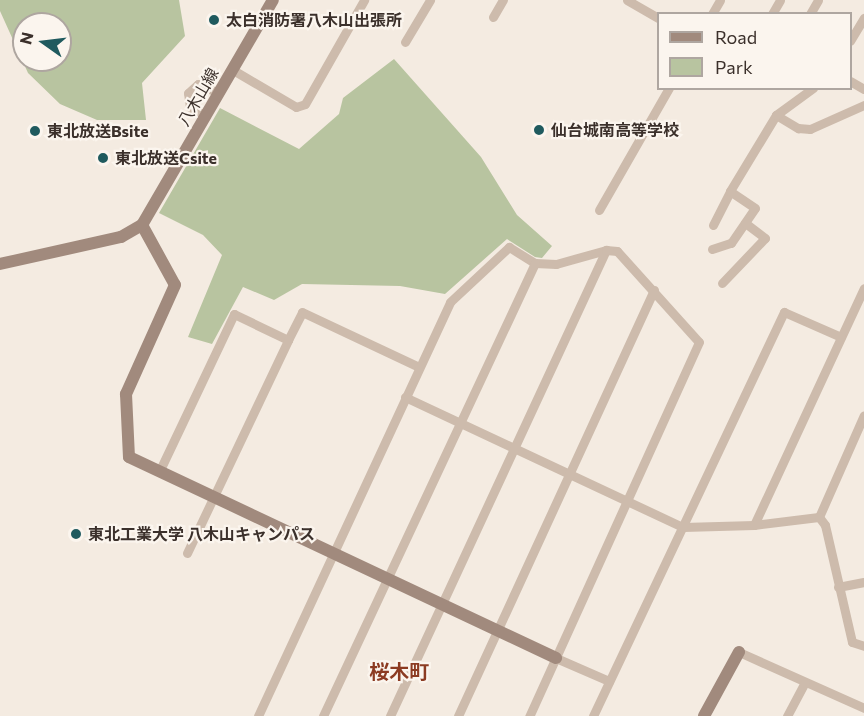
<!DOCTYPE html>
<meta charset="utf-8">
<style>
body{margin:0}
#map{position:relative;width:864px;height:716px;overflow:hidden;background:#f4ebe1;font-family:Commissioner,"Noto Sans JP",sans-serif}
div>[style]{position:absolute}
.green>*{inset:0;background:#b8c4a0}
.street>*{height:9px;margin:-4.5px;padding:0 4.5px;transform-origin:4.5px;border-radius:4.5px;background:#cdbbac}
.secondary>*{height:12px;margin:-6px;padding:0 6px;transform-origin:6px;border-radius:6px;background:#a18a7d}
.dots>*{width:16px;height:16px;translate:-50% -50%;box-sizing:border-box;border:3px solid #fbf5ee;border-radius:50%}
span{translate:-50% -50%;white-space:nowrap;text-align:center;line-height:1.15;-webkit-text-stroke:4.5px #fbf5ee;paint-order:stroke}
.poi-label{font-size:16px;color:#3b302b;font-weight:700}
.left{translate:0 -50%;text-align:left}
.street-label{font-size:16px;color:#3b302b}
.quarter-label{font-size:20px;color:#8c3b22;font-weight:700}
.legend{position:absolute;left:657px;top:12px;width:195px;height:78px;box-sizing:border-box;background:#fbf5ee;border:2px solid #aea6a0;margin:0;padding:8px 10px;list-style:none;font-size:18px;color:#3b302b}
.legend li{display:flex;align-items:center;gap:12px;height:30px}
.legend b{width:30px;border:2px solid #aea6a0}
.north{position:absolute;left:12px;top:12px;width:60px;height:60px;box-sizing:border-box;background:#fbf5ee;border:2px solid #aea6a0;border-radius:50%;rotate:284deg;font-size:16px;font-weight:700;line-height:24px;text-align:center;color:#3b302b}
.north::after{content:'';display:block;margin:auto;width:21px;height:27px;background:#1f5a5e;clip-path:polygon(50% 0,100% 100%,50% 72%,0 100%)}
</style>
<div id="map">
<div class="green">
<i style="clip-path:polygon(evenodd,0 0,179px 0,185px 36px,142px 83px,146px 120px,97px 120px,60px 104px,28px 73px,0 11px,0 0,24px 24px,60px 24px,60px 60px,24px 60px,24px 24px)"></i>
<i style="clip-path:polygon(394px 59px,481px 157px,517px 215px,552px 246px,542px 258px,535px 257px,507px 239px,445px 294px,400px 286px,302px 284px,274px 300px,243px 287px,212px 344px,188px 337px,222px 255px,203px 235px,159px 213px,220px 108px,299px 149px,339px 114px,343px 98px)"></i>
</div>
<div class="street">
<i style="left:627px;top:0;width:36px;rotate:30deg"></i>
<i style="left:712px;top:14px;width:16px;rotate:-60deg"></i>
<i style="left:772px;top:14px;width:16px;rotate:-60deg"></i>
<i style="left:810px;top:14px;width:16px;rotate:-60deg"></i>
<i style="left:493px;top:17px;width:20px;rotate:-60deg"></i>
<i style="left:850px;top:41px;width:27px;rotate:-59deg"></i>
<i style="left:405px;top:42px;width:49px;rotate:-59.2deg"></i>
<i style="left:233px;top:70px;width:73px;rotate:30.4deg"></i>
<i style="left:296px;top:107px;width:9px;rotate:-18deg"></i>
<i style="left:305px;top:104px;width:120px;rotate:-60.4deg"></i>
<i style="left:850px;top:81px;width:16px;rotate:30deg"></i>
<i style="left:776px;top:115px;width:26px;rotate:31deg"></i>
<i style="left:798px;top:128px;width:12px;rotate:5deg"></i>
<i style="left:810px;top:129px;width:59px;rotate:-24deg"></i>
<i style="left:206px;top:116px;width:18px;rotate:-151deg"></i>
<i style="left:190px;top:107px;width:14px;rotate:-98deg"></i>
<i style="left:188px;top:93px;width:13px;rotate:-42deg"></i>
<i style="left:198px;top:84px;width:23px;rotate:23deg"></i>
<i style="left:599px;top:210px;width:141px;rotate:-60.2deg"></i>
<i style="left:713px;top:225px;width:38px;rotate:-63deg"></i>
<i style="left:712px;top:249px;width:20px;rotate:-18deg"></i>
<i style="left:731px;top:243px;width:42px;rotate:-55.6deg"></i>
<i style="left:755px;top:208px;width:30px;rotate:-146deg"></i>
<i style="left:730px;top:191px;width:89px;rotate:-58.8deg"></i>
<i style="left:776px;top:115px;width:46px;rotate:-36.1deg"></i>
<i style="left:722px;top:283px;width:62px;rotate:-46.3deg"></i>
<i style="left:765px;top:238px;width:25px;rotate:-143deg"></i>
<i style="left:405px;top:397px;width:307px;rotate:25.1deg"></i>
<i style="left:683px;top:527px;width:71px;rotate:-1.6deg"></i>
<i style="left:754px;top:525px;width:261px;rotate:-65.1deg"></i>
<i style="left:159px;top:472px;width:175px;rotate:-64.6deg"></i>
<i style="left:234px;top:314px;width:60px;rotate:25.7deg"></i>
<i style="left:288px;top:340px;width:31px;rotate:-63deg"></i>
<i style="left:302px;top:312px;width:129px;rotate:25.2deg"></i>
<i style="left:819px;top:517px;width:111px;rotate:-66.2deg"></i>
<i style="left:754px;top:525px;width:65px;rotate:-7deg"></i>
<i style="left:819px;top:517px;width:10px;rotate:53deg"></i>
<i style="left:825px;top:525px;width:120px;rotate:77deg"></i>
<i style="left:852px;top:642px;width:13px;rotate:18deg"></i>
<i style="left:187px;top:553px;width:236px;rotate:-64.6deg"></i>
<i style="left:838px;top:587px;width:26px;rotate:-11deg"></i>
<i style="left:739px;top:652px;width:137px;rotate:24.1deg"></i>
<i style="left:556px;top:658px;width:58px;rotate:23.5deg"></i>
<i style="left:258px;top:716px;width:456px;rotate:-65.1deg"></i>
<i style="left:450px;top:302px;width:81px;rotate:-43deg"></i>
<i style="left:509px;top:247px;width:31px;rotate:32deg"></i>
<i style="left:535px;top:263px;width:21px;rotate:3deg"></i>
<i style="left:556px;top:264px;width:52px;rotate:-15.6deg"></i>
<i style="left:323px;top:716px;width:500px;rotate:-64.92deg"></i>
<i style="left:390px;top:716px;width:514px;rotate:-65.13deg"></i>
<i style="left:606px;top:250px;width:11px;rotate:5deg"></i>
<i style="left:617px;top:251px;width:122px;rotate:48deg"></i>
<i style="left:699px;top:342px;width:411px;rotate:114.4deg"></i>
<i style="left:458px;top:716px;width:469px;rotate:-65.3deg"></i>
<i style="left:593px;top:716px;width:447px;rotate:-64.7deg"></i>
<i style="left:784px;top:312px;width:62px;rotate:23.7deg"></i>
<i style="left:787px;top:716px;width:38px;rotate:-62deg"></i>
</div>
<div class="secondary">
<i style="left:142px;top:225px;width:68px;rotate:61.2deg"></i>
<i style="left:175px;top:285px;width:120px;rotate:114.2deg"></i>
<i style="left:126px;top:394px;width:63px;rotate:87.3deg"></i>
<i style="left:129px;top:457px;width:472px;rotate:25.2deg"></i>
<i style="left:0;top:264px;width:124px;rotate:-12.6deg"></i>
<i style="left:121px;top:237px;width:24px;rotate:-30deg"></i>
<i style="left:142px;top:225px;width:260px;rotate:-59.8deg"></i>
<i style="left:704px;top:716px;width:73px;rotate:-61.3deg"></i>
</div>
<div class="dots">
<i style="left:214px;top:20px;background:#1f5a5e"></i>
<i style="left:539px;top:130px;background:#1f5a5e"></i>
<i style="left:35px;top:131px;background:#1f5a5e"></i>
<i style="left:103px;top:158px;background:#1f5a5e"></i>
<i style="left:76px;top:534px;background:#1f5a5e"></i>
</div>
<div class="poi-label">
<span class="left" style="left:226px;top:20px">太白消防署八木山出張所</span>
<span class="left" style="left:551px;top:130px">仙台城南高等学校</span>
<span class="left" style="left:47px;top:131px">東北放送Bsite</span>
<span class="left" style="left:115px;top:158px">東北放送Csite</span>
<span class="left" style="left:88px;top:534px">東北工業大学 八木山キャンパス</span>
</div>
<div class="street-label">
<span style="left:198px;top:97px;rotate:-60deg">八木山線</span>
</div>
<div class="quarter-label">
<span style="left:399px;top:671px">桜木町</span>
</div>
<ul class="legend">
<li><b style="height:8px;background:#a18a7d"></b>Road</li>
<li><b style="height:16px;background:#b8c4a0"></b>Park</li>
</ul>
<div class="north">N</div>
</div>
